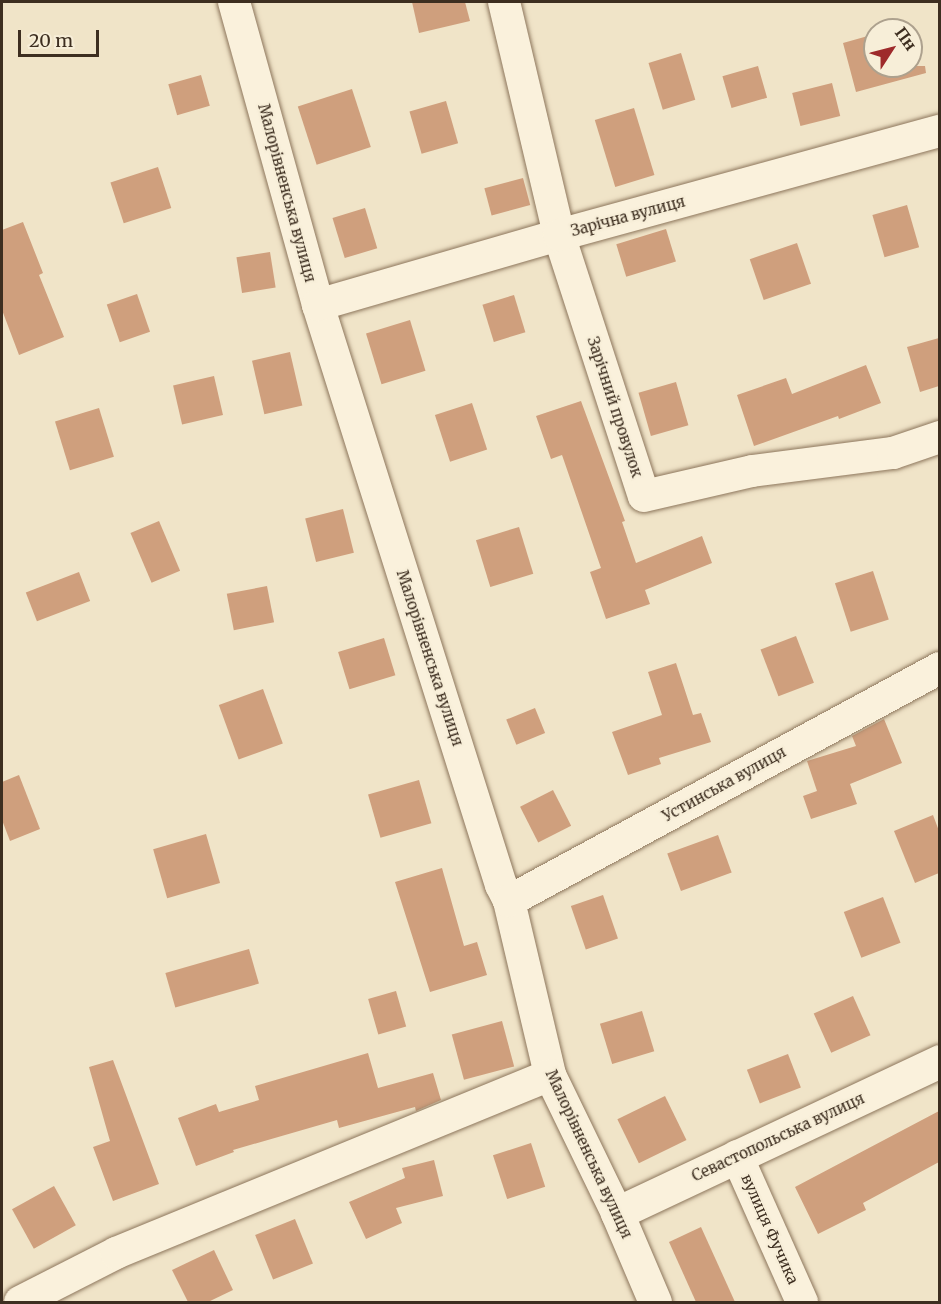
<!DOCTYPE html>
<meta charset="utf-8">
<style>
body{margin:0}
#map{position:relative;width:941px;height:1304px;overflow:hidden;background:#f0e4c8;font-family:Merriweather,serif}
div>[style]{position:absolute}
.building>*{inset:0;background:#cf9f7d;transform-origin:0 0}
.roads{filter:drop-shadow(0 0 2px #8d765c) drop-shadow(0 0 2px #8d765c)}
.minor>*{height:32px;margin:-16px;padding:0 16px;transform-origin:16px;border-radius:16px;background:#faf1dc}
.tertiary>*{height:33px;margin:-16.5px;padding:0 16.5px;transform-origin:16.5px;border-radius:16.5px;background:#faf1dc}
span{translate:-50% -50%;white-space:nowrap;text-align:center;line-height:1.15;-webkit-text-stroke:4.5px #f7eed8;paint-order:stroke}
.street-label{font-size:15px;color:#3d2e20}
.frame{position:absolute;inset:0;border:3px solid #3d2e20;pointer-events:none}
.north{position:absolute;left:863px;top:18px;width:60px;height:60px;box-sizing:border-box;background:#f7eed8;border:2px solid #ada18e;border-radius:50%;rotate:54deg;font-size:16px;font-weight:700;line-height:24px;text-align:center;color:#3d2e20}
.north::after{content:'';display:block;margin:auto;width:21px;height:27px;background:#9e2a2b;clip-path:polygon(50% 0,100% 100%,50% 72%,0 100%)}
.scale{position:absolute;left:18px;top:30px;width:81px;height:27px;box-sizing:border-box;border:3px solid #3d2e20;border-top:0;padding-left:8px;font-size:18px;line-height:21px;white-space:nowrap;color:#3d2e20;-webkit-text-stroke:4px #f7eed8;paint-order:stroke}
</style>
<div id="map">
<div class="building">
<i style="clip-path:polygon(412px 2px,465px 2px,470px 21px,419px 33px)"></i>
<i style="clip-path:polygon(875px 34px,875px 66px,925px 66px,926px 73px,856px 92px,843px 43px)"></i>
<i style="left:681px;top:53px;width:49px;height:34px;rotate:73deg"></i>
<i style="left:758px;top:66px;width:33px;height:37px;rotate:74deg"></i>
<i style="left:201px;top:75px;width:32px;height:34px;rotate:74deg"></i>
<i style="left:832px;top:83px;width:34px;height:41px;rotate:76deg"></i>
<i style="left:352px;top:89px;width:61px;height:57px;rotate:72deg"></i>
<i style="left:446px;top:101px;width:44px;height:38px;rotate:74deg"></i>
<i style="left:634px;top:108px;width:70px;height:41px;rotate:73deg"></i>
<i style="left:158px;top:167px;width:43px;height:50px;rotate:72deg"></i>
<i style="left:523px;top:178px;width:28px;height:40px;rotate:75deg"></i>
<i style="left:907px;top:205px;width:44px;height:36px;rotate:74deg"></i>
<i style="left:365px;top:208px;width:42px;height:34px;rotate:73deg"></i>
<i style="clip-path:polygon(23px 222px,43px 273px,39px 275px,64px 337px,19px 355px,2px 310px,2px 230px)"></i>
<i style="left:666px;top:229px;width:34px;height:52px;rotate:73deg"></i>
<i style="left:797px;top:243px;width:43px;height:50px;rotate:71deg"></i>
<i style="left:270px;top:252px;width:36px;height:34px;rotate:81deg"></i>
<i style="left:137px;top:294px;width:40px;height:32px;rotate:71deg"></i>
<i style="left:514px;top:295px;width:39px;height:33px;rotate:73deg"></i>
<i style="left:410px;top:320px;width:53px;height:46px;rotate:73deg"></i>
<i style="clip-path:polygon(939px 338px,939px 386px,920px 392px,907px 347px)"></i>
<i style="left:290px;top:352px;width:55px;height:39px;rotate:77deg"></i>
<i style="clip-path:polygon(866px 365px,881px 403px,839px 419px,838px 416px,754px 446px,737px 395px,786px 378px,792px 394px)"></i>
<i style="left:214px;top:376px;width:40px;height:42px;rotate:77deg"></i>
<i style="left:676px;top:382px;width:45px;height:39px;rotate:74deg"></i>
<i style="clip-path:polygon(581px 401px,625px 521px,622px 522px,636px 563px,702px 536px,712px 563px,645px 590px,650px 604px,606px 619px,590px 572px,601px 568px,562px 455px,551px 459px,536px 416px)"></i>
<i style="left:472px;top:403px;width:49px;height:39px;rotate:72deg"></i>
<i style="left:99px;top:408px;width:51px;height:46px;rotate:73deg"></i>
<i style="left:343px;top:509px;width:45px;height:39px;rotate:76deg"></i>
<i style="left:159px;top:521px;width:54px;height:31px;rotate:67deg"></i>
<i style="left:519px;top:527px;width:49px;height:45px;rotate:73deg"></i>
<i style="left:873px;top:571px;width:51px;height:40px;rotate:72deg"></i>
<i style="left:79px;top:572px;width:31px;height:57px;rotate:69deg"></i>
<i style="left:267px;top:586px;width:37px;height:41px;rotate:79deg"></i>
<i style="left:796px;top:636px;width:50px;height:38px;rotate:69deg"></i>
<i style="left:384px;top:638px;width:39px;height:48px;rotate:73deg"></i>
<i style="clip-path:polygon(676px 663px,693px 715px,701px 713px,711px 742px,659px 758px,661px 764px,628px 775px,612px 732px,662px 715px,648px 672px)"></i>
<i style="left:263px;top:689px;width:58px;height:47px;rotate:70deg"></i>
<i style="left:535px;top:708px;width:27px;height:31px;rotate:68deg"></i>
<i style="clip-path:polygon(884px 719px,902px 763px,850px 784px,857px 804px,811px 819px,803px 796px,817px 791px,807px 761px,856px 746px,852px 736px)"></i>
<i style="clip-path:polygon(19px 775px,40px 829px,10px 841px,2px 820px,2px 782px)"></i>
<i style="left:419px;top:780px;width:45px;height:53px;rotate:74deg"></i>
<i style="left:553px;top:790px;width:40px;height:37px;rotate:63deg"></i>
<i style="clip-path:polygon(933px 815px,939px 831px,939px 873px,915px 883px,894px 831px)"></i>
<i style="left:206px;top:834px;width:51px;height:55px;rotate:74deg"></i>
<i style="left:718px;top:835px;width:40px;height:54px;rotate:70deg"></i>
<i style="clip-path:polygon(442px 868px,464px 946px,477px 942px,487px 975px,430px 992px,395px 882px)"></i>
<i style="left:603px;top:895px;width:46px;height:34px;rotate:71deg"></i>
<i style="left:883px;top:897px;width:49px;height:42px;rotate:69deg"></i>
<i style="left:249px;top:949px;width:36px;height:87px;rotate:74deg"></i>
<i style="left:396px;top:991px;width:37px;height:29px;rotate:74deg"></i>
<i style="left:853px;top:996px;width:43px;height:43px;rotate:66deg"></i>
<i style="left:642px;top:1011px;width:42px;height:44px;rotate:73deg"></i>
<i style="left:502px;top:1021px;width:47px;height:52px;rotate:75deg"></i>
<i style="clip-path:polygon(368px 1053px,378px 1088px,433px 1073px,441px 1100px,416px 1111px,415px 1107px,339px 1128px,337px 1120px,233px 1150px,234px 1152px,196px 1166px,178px 1118px,216px 1104px,219px 1112px,259px 1100px,255px 1086px)"></i>
<i style="left:788px;top:1054px;width:36px;height:44px;rotate:69deg"></i>
<i style="clip-path:polygon(113px 1060px,159px 1184px,113px 1201px,93px 1147px,110px 1141px,89px 1067px)"></i>
<i style="left:665px;top:1096px;width:49px;height:53px;rotate:64deg"></i>
<i style="clip-path:polygon(939px 1111px,939px 1162px,863px 1203px,866px 1210px,818px 1234px,795px 1187px)"></i>
<i style="left:531px;top:1143px;width:46px;height:40px;rotate:72deg"></i>
<i style="clip-path:polygon(434px 1160px,443px 1196px,396px 1208px,402px 1223px,366px 1239px,349px 1202px,405px 1178px,402px 1168px)"></i>
<i style="left:54px;top:1186px;width:45px;height:48px;rotate:61deg"></i>
<i style="left:295px;top:1219px;width:48px;height:43px;rotate:68deg"></i>
<i style="clip-path:polygon(701px 1227px,735px 1302px,696px 1302px,669px 1242px)"></i>
<i style="clip-path:polygon(214px 1250px,233px 1290px,208px 1302px,188px 1302px,172px 1270px)"></i>
</div>
<div class="roads">
<div class="minor">
<i style="left:234px;top:2px;width:314px;rotate:74.5deg"></i>
<i style="left:318px;top:305px;width:608px;rotate:72.49deg"></i>
<i style="left:501px;top:885px;width:18px;rotate:63deg"></i>
<i style="left:509px;top:901px;width:179px;rotate:76.7deg"></i>
<i style="left:550px;top:1075px;width:153px;rotate:64.1deg"></i>
<i style="left:504px;top:2px;width:239px;rotate:76.7deg"></i>
<i style="left:559px;top:235px;width:274px;rotate:72deg"></i>
<i style="left:644px;top:496px;width:111px;rotate:-13deg"></i>
<i style="left:752px;top:471px;width:142px;rotate:-7.3deg"></i>
<i style="left:893px;top:453px;width:50px;rotate:-18.8deg"></i>
<i style="left:318px;top:305px;width:251px;rotate:-16.2deg"></i>
<i style="left:559px;top:235px;width:395px;rotate:-15.3deg"></i>
<i style="left:509px;top:901px;width:490px;rotate:-28.4deg"></i>
<i style="left:737px;top:1156px;width:160px;rotate:66deg"></i>
<i style="left:20px;top:1302px;width:108px;rotate:-27deg"></i>
<i style="left:116px;top:1253px;width:469px;rotate:-22.3deg"></i>
</div>
<div class="tertiary">
<i style="left:655px;top:1302px;width:97px;rotate:-113.1deg"></i>
<i style="left:617px;top:1213px;width:357px;rotate:-25.2deg"></i>
</div>
</div>
<div class="street-label">
<span style="left:287px;top:193px;rotate:75deg">Малорівненська вулиця</span>
<span style="left:628px;top:216px;rotate:-15deg">Зарічна вулиця</span>
<span style="left:615px;top:407px;rotate:72deg">Зарічний провулок</span>
<span style="left:430px;top:658px;rotate:72deg">Малорівненська вулиця</span>
<span style="left:724px;top:784px;rotate:-29deg">Устинська вулиця</span>
<span style="left:778px;top:1137px;rotate:-25deg">Севастопольська вулиця</span>
<span style="left:589px;top:1154px;rotate:65deg">Малорівненська вулиця</span>
<span style="left:770px;top:1229px;rotate:66deg">вулиця Фучика</span>
</div>
<div class="frame"></div>
<div class="north">Пн</div>
<div class="scale">20 m</div>
</div>
